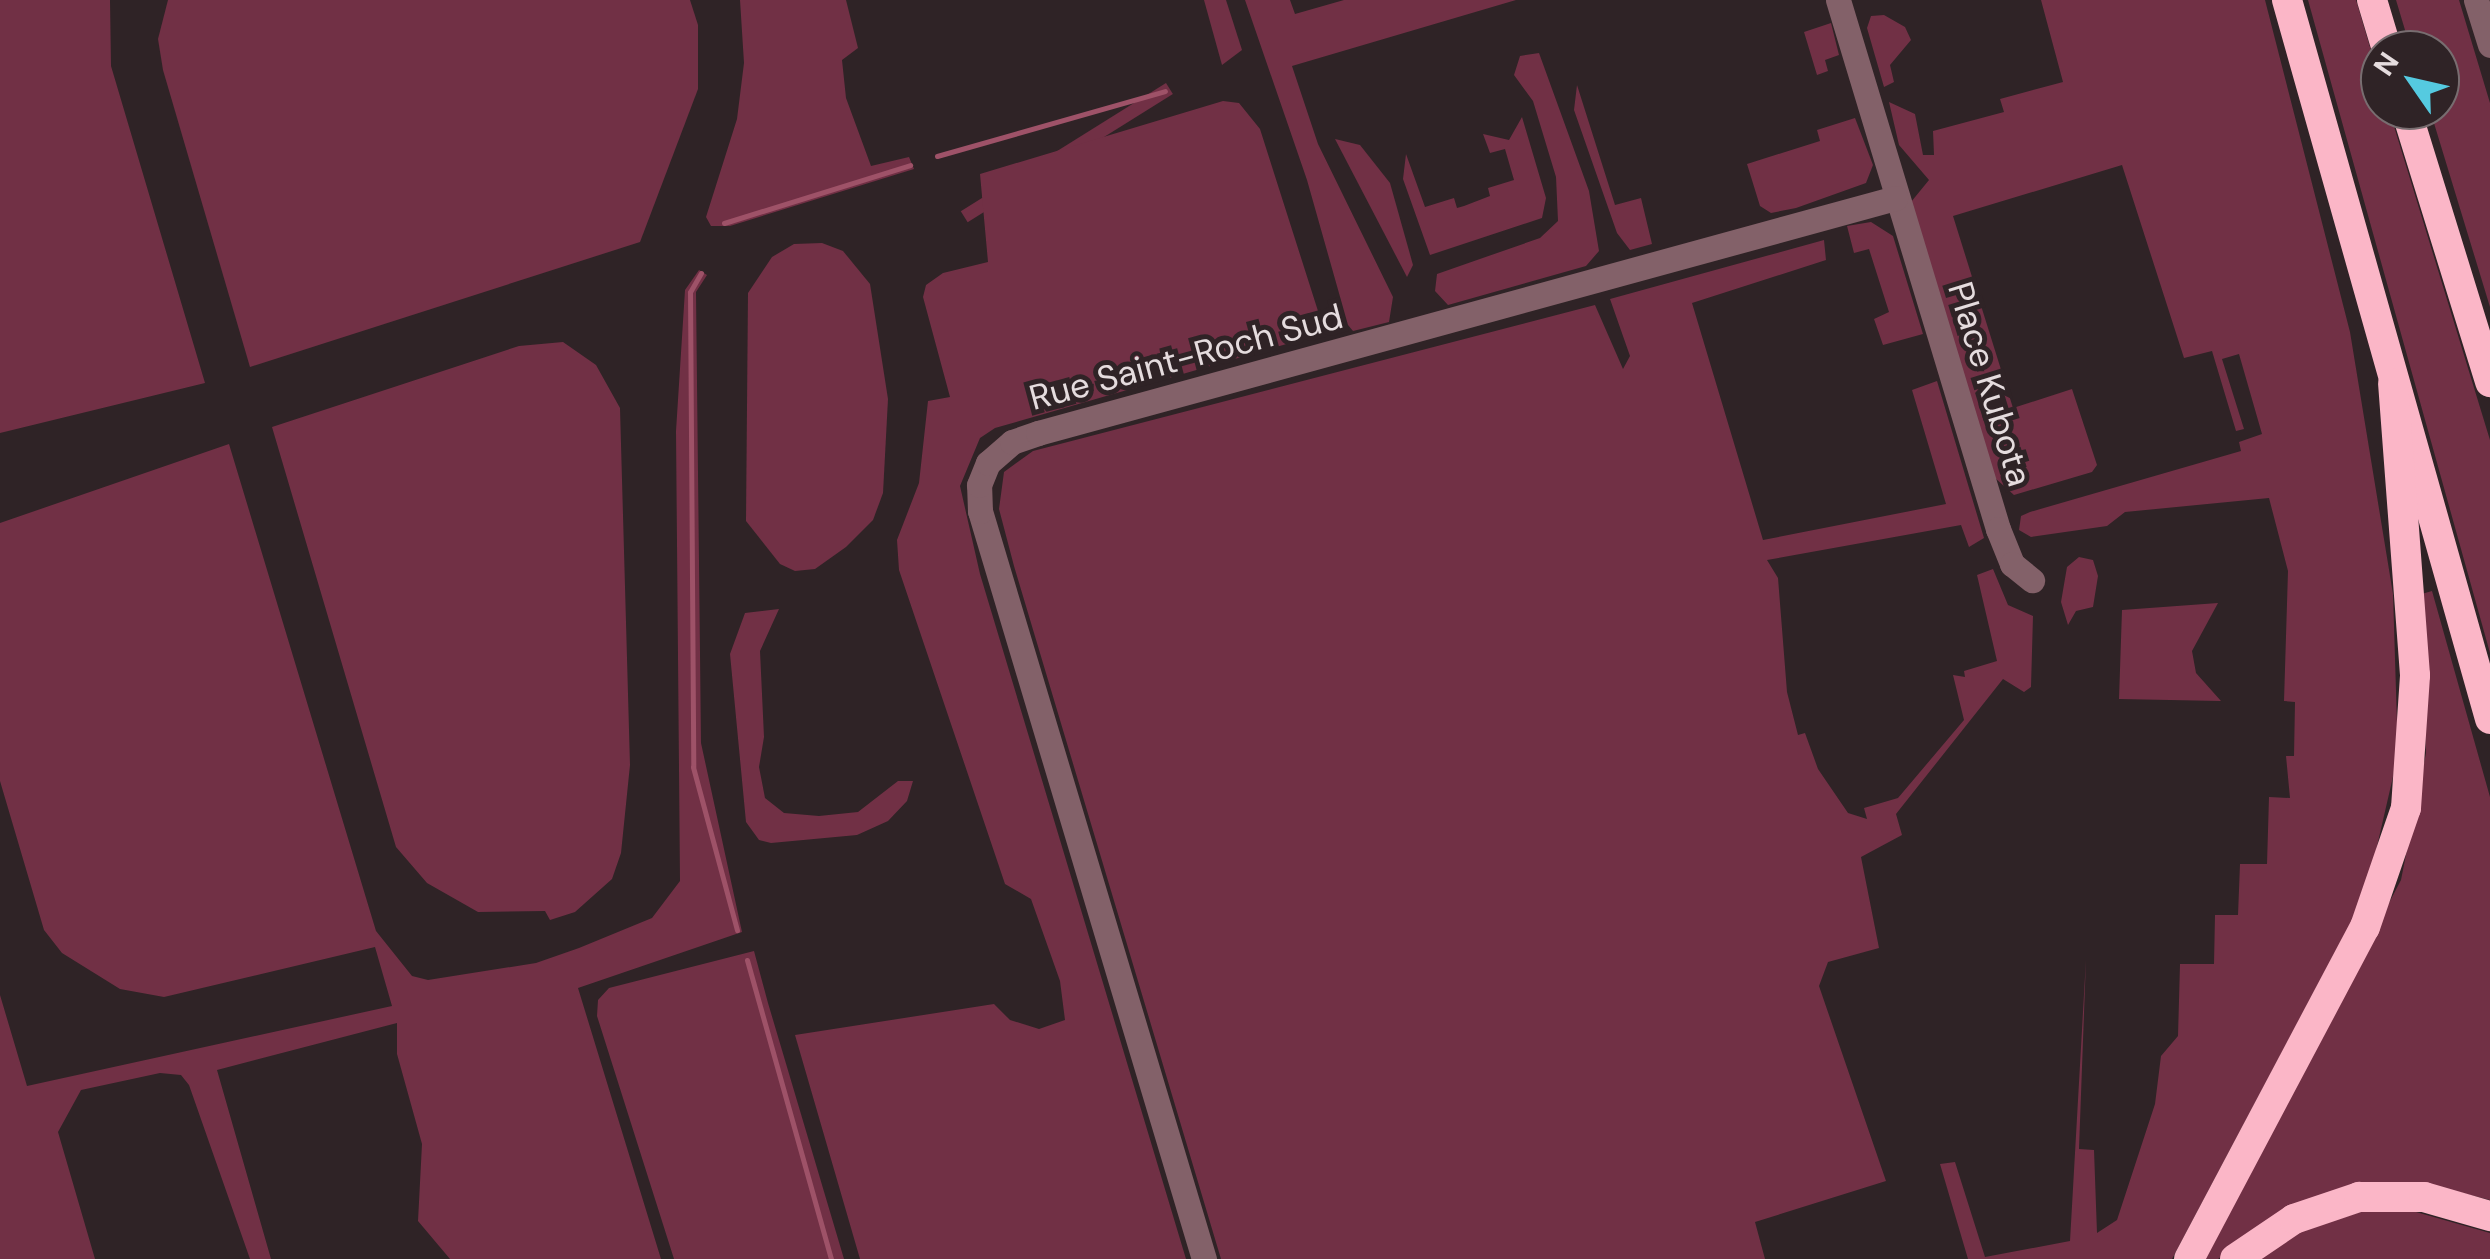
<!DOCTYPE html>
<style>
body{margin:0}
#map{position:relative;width:2490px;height:1259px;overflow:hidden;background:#2f2326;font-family:"DM Sans",sans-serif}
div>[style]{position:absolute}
.green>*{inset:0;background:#713045;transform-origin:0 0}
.stream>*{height:5px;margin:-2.5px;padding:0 2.5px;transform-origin:2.5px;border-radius:2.5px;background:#9e5268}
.minor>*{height:25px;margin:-12.5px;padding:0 12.5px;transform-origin:12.5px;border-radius:12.5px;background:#836169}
.highway>*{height:30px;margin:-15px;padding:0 15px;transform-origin:15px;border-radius:15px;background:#fbb6c7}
span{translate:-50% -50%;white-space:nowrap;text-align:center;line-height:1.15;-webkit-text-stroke:10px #2f2326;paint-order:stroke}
.street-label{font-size:35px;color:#e5dcde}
.north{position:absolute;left:2360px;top:30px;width:100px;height:100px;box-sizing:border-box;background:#2f2326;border:2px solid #786d70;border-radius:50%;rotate:304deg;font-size:28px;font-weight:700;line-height:40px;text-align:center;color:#e5dcde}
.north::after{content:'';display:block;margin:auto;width:35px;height:45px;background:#55cae0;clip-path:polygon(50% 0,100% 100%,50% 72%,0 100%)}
</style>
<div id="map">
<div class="green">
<i style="clip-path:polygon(0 0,110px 0,111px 66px,205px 383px,0 433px)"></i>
<i style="clip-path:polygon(168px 0,690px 0,698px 25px,698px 89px,640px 242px,250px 367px,163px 70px,158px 39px)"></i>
<i style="clip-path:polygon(740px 0,846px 0,858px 48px,842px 60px,846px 98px,871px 166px,909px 157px,914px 169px,730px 226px,711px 226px,706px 217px,737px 119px,744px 63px)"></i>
<i style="clip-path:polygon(1204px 0,1226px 0,1242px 50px,1222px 65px)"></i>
<i style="clip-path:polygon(1245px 0,1290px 0,1295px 14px,1344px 0,1516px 0,1292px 66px,1318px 144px,1393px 297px,1389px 322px,1353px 331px,1348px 325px,1307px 180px)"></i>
<i style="clip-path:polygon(2041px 0,2265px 0,2350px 332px,2393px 594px,2398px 755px,2366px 894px,2172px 1259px,1968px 1259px,1940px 1164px,1955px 1162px,1985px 1257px,2070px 1241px,2086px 959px,2079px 1149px,2094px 1150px,2097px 1233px,2117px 1220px,2155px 1104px,2161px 1056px,2178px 1036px,2180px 964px,2214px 964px,2215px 915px,2238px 915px,2240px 864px,2267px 864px,2269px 797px,2290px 798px,2286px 756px,2294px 756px,2295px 702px,2284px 701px,2288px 571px,2269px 498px,2125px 512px,2107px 526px,2031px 537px,2019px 530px,2021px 516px,2030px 512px,2241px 451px,2239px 442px,2262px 434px,2239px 354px,2222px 359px,2244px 429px,2236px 431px,2212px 351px,2184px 358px,2122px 165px,1953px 216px,2013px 408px,2072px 389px,2097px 465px,2092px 472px,2014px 495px,1995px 478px,1911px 202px,1929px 180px,1899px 145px,1889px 102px,1915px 114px,1923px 155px,1934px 155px,1933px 131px,2004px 112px,2000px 99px,2063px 82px)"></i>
<i style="clip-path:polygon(2308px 0,2356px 0,2380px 81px,2380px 110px,2389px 110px,2490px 440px,2490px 653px)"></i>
<i style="clip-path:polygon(2396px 0,2459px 0,2490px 103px,2490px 307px,2430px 110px,2440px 110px,2440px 50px,2411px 50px)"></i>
<i style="clip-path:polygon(1884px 15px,1905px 27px,1911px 40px,1890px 65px,1894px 82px,1884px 87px,1867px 28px,1871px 16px)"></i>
<i style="clip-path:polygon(1831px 23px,1839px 55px,1825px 60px,1828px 71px,1817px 75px,1804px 32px)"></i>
<i style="clip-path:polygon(1539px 53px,1589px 191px,1599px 251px,1586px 266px,1448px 305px,1435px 291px,1437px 274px,1540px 238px,1558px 221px,1556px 177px,1533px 101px,1514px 75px,1520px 56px)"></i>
<i style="left:1166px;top:83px;width:13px;height:242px;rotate:58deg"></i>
<i style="clip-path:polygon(1577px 85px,1615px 205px,1641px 198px,1652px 244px,1630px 250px,1617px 233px,1574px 110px)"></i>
<i style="clip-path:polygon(1223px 101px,1239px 103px,1260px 129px,1325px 333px,995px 428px,980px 438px,960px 486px,980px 574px,1186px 1259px,860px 1259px,795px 1035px,994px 1004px,1010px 1020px,1039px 1029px,1065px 1020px,1060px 981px,1031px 899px,1005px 884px,899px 570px,897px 540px,919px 483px,928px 401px,950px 397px,923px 297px,926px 285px,943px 273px,988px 262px,980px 174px)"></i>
<i style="clip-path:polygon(1522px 117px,1546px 198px,1542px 218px,1430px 255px,1403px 179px,1406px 154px,1425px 207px,1454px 198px,1457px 208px,1464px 206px,1490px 196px,1488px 188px,1514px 180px,1505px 149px,1490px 153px,1483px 134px,1509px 140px)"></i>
<i style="clip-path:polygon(1855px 118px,1873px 165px,1866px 183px,1796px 208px,1771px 213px,1760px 206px,1747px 164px,1820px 141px,1817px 130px)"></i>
<i style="clip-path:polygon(1335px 139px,1360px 145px,1390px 183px,1413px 265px,1407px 277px)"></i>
<i style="clip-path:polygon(1871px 222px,1893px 236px,1923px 334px,1883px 345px,1874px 319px,1889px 312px,1869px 249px,1854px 253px,1847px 226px)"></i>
<i style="clip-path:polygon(1824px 240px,1826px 260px,1692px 303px,1763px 540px,1946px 504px,1912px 390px,1937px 381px,1984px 538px,1969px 547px,1961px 525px,1767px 560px,1778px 578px,1787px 692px,1798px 735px,1805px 733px,1818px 769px,1848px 813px,1867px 819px,1864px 808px,1898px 798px,1964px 720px,1953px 675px,1965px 677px,1964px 671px,1997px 661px,1977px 575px,1993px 569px,2008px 605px,2033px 616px,2031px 687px,2024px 692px,2003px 679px,1896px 814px,1902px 835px,1861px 857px,1879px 948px,1828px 962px,1819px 986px,1886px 1181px,1755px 1222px,1765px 1259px,1221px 1259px,1014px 566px,999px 509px,1004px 472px,1033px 451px,1595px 305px,1623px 369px,1630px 356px,1610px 299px)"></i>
<i style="clip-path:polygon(822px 243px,843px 251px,870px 284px,888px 399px,883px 493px,873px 520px,846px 547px,815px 569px,795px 571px,780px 564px,746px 521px,748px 293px,772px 257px,794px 244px)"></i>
<i style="clip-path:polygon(699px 270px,707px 275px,696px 292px,701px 743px,742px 932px,578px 988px,661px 1259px,450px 1259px,418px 1221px,422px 1144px,397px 1054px,397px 1023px,217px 1070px,271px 1259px,250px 1259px,189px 1085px,181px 1075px,160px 1073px,81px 1090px,58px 1132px,95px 1259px,0 1259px,0 995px,27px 1086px,392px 1006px,375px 947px,164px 997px,120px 989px,62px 953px,44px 930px,0 781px,0 523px,229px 444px,376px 931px,412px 976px,428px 980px,536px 963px,579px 948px,652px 918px,680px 881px,676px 431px,685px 290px)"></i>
<i style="clip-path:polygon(563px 342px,596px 365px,620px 408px,630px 765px,621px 853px,612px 879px,575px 912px,550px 920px,545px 911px,478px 912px,427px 883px,396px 847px,272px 427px,519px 346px)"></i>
<i style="clip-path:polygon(2079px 557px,2093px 560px,2098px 576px,2093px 607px,2076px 611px,2068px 625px,2061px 602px,2067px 567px)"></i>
<i style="clip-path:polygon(2432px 591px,2490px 797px,2490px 1200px,2435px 1186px,2290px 1208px,2218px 1259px,2202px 1259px,2401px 880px,2426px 753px,2418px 595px)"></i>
<i style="clip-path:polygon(2218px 603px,2192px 651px,2196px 673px,2221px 701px,2119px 699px,2122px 610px)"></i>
<i style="clip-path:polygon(779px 609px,760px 651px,764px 737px,759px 767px,765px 798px,784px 813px,819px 816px,858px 812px,898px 781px,913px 781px,907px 801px,888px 821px,857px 835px,771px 843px,759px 840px,746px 822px,730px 654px,745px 613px)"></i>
<i style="clip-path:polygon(754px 951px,768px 1003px,844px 1259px,674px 1259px,597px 1016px,598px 1000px,609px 988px)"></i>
<i style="clip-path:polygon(2369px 1209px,2409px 1210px,2490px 1233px,2490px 1259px,2256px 1259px,2290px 1235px)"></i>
</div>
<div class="stream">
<i style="left:937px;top:156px;width:237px;rotate:-15.9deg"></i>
<i style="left:724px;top:223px;width:195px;rotate:-17.3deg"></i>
<i style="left:701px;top:273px;width:22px;rotate:120deg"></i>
<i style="left:690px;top:292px;width:475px;rotate:89.6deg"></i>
<i style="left:693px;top:767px;width:169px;rotate:74.9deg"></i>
<i style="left:747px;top:960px;width:311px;rotate:74.3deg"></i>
</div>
<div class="minor">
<i style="left:1838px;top:0;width:553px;rotate:73.17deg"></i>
<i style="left:1998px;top:529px;width:38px;rotate:68deg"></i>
<i style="left:2012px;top:564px;width:26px;rotate:39deg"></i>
<i style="left:2476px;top:0;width:47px;rotate:72.7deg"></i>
<i style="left:1204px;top:1259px;width:781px;rotate:-106.67deg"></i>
<i style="left:980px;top:511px;width:26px;rotate:-92deg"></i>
<i style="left:979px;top:485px;width:24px;rotate:-68deg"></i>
<i style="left:988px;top:463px;width:32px;rotate:-41deg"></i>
<i style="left:1012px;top:442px;width:28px;rotate:-19deg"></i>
<i style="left:1038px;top:433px;width:889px;rotate:-15.33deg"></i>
</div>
<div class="highway">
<i style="left:2287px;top:0;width:747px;rotate:74.23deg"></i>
<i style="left:2372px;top:0;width:52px;rotate:73.3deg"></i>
<i style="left:2406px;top:110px;width:285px;rotate:72.8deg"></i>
<i style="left:2189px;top:1259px;width:376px;rotate:-62.1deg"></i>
<i style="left:2365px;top:927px;width:126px;rotate:-71deg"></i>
<i style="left:2406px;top:808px;width:133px;rotate:-86.1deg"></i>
<i style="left:2415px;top:675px;width:292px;rotate:-94.3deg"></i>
<i style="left:2235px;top:1259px;width:71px;rotate:-34.1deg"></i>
<i style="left:2294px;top:1219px;width:69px;rotate:-18.7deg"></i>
<i style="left:2359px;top:1197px;width:65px"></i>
<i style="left:2424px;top:1197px;width:69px;rotate:16.1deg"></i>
</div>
<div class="street-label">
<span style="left:1186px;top:357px;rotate:-15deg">Rue Saint-Roch Sud</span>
<span style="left:1990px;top:384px;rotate:73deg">Place Kubota</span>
</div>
<div class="north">N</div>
</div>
